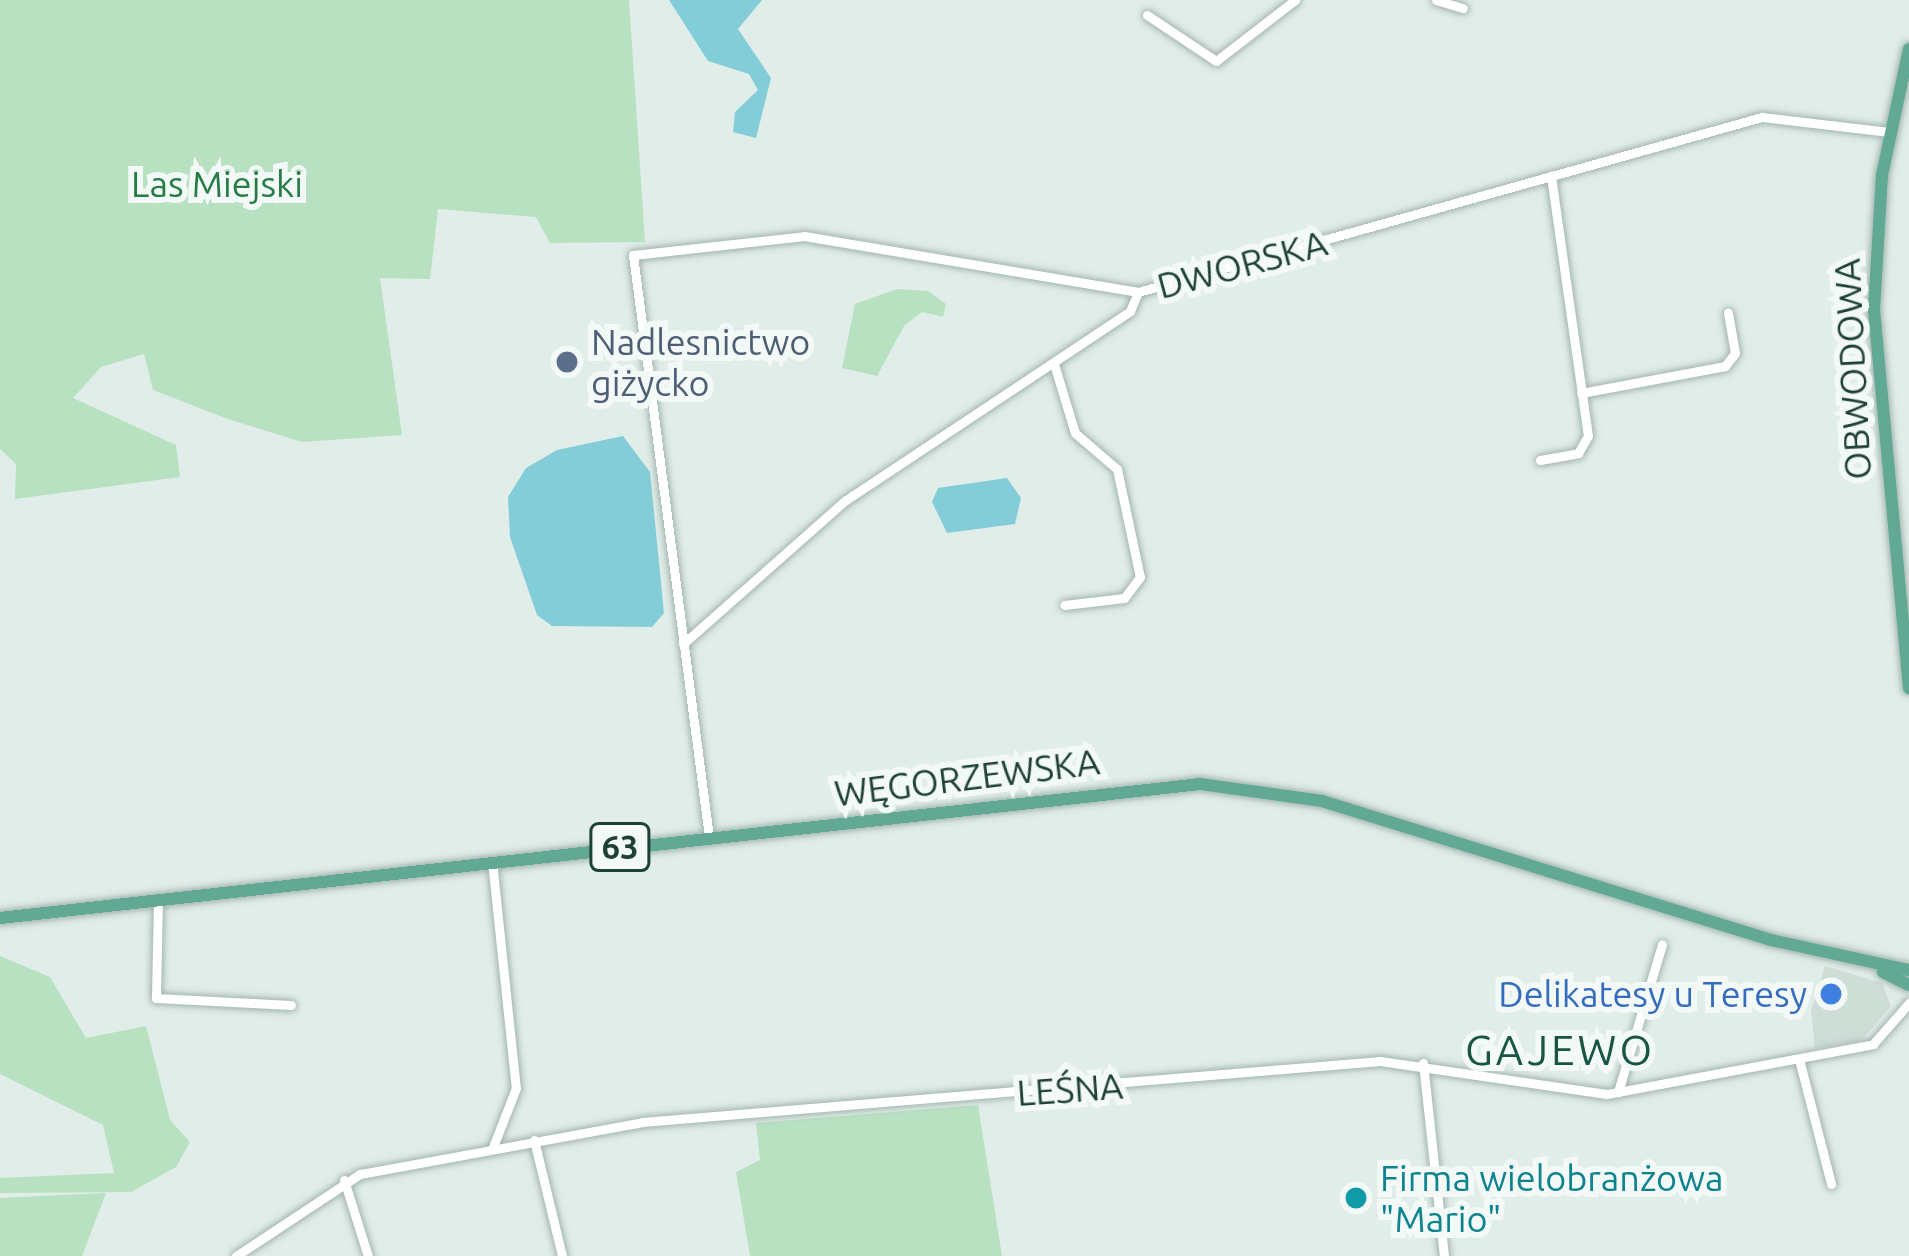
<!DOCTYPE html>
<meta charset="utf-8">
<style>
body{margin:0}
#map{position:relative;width:1909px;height:1256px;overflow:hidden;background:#e1ede8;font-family:Ubuntu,sans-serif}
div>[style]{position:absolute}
.built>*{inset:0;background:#cfddd7}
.green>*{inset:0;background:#b8e1c2}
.water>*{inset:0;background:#83cdd9}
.roads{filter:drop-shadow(0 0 3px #a3b6af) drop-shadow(0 0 3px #a3b6af)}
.minor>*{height:9px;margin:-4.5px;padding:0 4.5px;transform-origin:4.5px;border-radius:4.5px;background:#fff}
.major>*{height:12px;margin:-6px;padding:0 6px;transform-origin:6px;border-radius:6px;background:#61a895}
.dots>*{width:33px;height:33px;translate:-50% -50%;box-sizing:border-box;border:6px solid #f2f9f6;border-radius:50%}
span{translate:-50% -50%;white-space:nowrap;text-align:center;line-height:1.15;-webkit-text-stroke:12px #f2f9f6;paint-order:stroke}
.shield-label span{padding:3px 9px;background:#f2f9f6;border:3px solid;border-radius:9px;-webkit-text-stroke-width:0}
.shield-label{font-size:33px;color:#1f4037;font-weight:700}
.park-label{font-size:36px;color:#257c45}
.street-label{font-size:36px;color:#1f4037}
.service-label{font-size:36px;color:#4e5e75}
.left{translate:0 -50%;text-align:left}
.shop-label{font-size:36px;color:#366cbe}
.right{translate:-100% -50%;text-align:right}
.culture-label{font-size:36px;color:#0d838f}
.quarter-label{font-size:42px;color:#195545;letter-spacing:3px}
</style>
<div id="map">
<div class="built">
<i style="clip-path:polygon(1825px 966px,1882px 983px,1891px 1006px,1861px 1041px,1815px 1048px,1811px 1010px)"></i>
</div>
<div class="green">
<i style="clip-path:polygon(0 0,629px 0,645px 242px,550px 243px,536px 217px,438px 209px,430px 279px,380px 278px,402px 435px,302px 442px,228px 419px,153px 390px,144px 354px,101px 367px,73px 398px,176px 445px,180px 477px,15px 499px,16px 464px,0 449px)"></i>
<i style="clip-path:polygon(897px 289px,928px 291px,946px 304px,943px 317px,922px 312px,904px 326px,877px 376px,842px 368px,855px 304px)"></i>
<i style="clip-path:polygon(0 956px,50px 977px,86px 1038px,146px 1026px,170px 1120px,190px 1142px,176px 1167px,131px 1192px,0 1193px,0 1178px,114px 1173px,103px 1125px,0 1074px)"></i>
<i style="clip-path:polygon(978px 1105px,1002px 1256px,750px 1256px,736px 1172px,760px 1160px,756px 1123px)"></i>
<i style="clip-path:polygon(106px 1193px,82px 1256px,0 1256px,0 1198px)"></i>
</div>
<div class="water">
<i style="clip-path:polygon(669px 0,762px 0,738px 29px,771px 78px,756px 138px,733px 132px,735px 112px,758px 90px,749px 74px,708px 61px)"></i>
<i style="clip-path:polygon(623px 436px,650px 472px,664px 613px,652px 627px,552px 626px,537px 615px,510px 537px,508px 497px,526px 468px,557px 450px)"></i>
<i style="clip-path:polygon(1007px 478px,1021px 498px,1015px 524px,947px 533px,932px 502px,938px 488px)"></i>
</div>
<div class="roads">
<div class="minor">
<i style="left:1436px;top:0;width:28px;rotate:17deg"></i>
<i style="left:1147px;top:15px;width:83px;rotate:33.7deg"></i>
<i style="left:1216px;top:61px;width:100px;rotate:-37.7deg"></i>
<i style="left:1054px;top:364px;width:72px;rotate:73.1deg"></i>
<i style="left:1075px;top:433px;width:55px;rotate:40.6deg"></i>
<i style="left:1117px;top:469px;width:110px;rotate:78deg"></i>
<i style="left:1140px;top:577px;width:26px;rotate:127deg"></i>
<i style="left:1124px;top:598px;width:60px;rotate:173.3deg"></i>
<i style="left:1581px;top:393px;width:147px;rotate:-10.6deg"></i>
<i style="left:1725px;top:366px;width:16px;rotate:-52deg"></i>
<i style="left:1735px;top:353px;width:41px;rotate:-99.9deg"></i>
<i style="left:1540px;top:460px;width:39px;rotate:-10deg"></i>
<i style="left:1578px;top:453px;width:20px;rotate:-60deg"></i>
<i style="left:1588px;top:436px;width:263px;rotate:-98.1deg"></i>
<i style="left:683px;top:644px;width:217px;rotate:-41.5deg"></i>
<i style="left:846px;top:500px;width:341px;rotate:-33.6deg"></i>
<i style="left:1130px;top:311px;width:21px;rotate:-67deg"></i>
<i style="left:709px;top:837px;width:587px;rotate:-97.44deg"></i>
<i style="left:633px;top:255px;width:172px;rotate:-6.3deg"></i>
<i style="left:804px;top:236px;width:339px;rotate:9.5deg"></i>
<i style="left:1138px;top:292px;width:648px;rotate:-15.67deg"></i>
<i style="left:1762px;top:117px;width:128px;rotate:6.7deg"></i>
<i style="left:492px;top:861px;width:228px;rotate:84deg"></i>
<i style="left:516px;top:1088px;width:63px;rotate:111.3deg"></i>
<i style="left:158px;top:900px;width:98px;rotate:91.2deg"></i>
<i style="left:156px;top:998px;width:135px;rotate:3deg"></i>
<i style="left:1799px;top:1059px;width:129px;rotate:75.6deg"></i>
<i style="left:1423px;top:1063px;width:194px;rotate:83.8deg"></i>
<i style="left:1618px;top:1092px;width:154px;rotate:-73.4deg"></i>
<i style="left:534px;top:1140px;width:119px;rotate:76.4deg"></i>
<i style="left:344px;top:1180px;width:80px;rotate:72.5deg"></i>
<i style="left:236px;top:1256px;width:149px;rotate:-33.5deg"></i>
<i style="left:360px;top:1174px;width:287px;rotate:-10.4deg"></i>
<i style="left:642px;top:1122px;width:741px;rotate:-4.73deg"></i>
<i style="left:1380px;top:1061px;width:229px;rotate:8.3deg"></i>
<i style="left:1607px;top:1094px;width:271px;rotate:-10.6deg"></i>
<i style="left:1873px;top:1044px;width:55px;rotate:-48.7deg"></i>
</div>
<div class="major">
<i style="left:1909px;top:49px;width:129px;rotate:102.1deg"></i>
<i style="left:1882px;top:175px;width:135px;rotate:93.4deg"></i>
<i style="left:1874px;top:310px;width:380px;rotate:84.7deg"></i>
<i style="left:0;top:918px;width:1207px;rotate:-6.37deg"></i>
<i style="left:1200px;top:784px;width:123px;rotate:7.9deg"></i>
<i style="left:1322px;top:801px;width:470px;rotate:17.2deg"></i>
<i style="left:1771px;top:940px;width:141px;rotate:12.3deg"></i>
<i style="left:1883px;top:972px;width:28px;rotate:27deg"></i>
</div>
</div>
<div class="dots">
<i style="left:567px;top:362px;background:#5c6f8a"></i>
<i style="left:1831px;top:994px;background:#3f7fe0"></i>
<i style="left:1356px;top:1198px;background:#0f9aa8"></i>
</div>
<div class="shield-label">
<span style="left:620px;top:847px">63</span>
</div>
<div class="park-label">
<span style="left:217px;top:184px">Las Miejski</span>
</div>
<div class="street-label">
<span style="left:1242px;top:264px;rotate:-15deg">DWORSKA</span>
<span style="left:1852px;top:369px;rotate:-93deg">OBWODOWA</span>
<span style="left:967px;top:777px;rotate:-7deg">WĘGORZEWSKA</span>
<span style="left:1070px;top:1089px;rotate:-4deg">LEŚNA</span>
</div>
<div class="service-label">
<span class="left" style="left:591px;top:362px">Nadlesnictwo<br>giżycko</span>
</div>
<div class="shop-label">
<span class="right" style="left:1807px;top:994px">Delikatesy u Teresy</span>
</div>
<div class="culture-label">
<span class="left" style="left:1380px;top:1198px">Firma wielobranżowa<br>"Mario"</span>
</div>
<div class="quarter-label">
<span style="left:1560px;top:1050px">GAJEWO</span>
</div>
</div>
